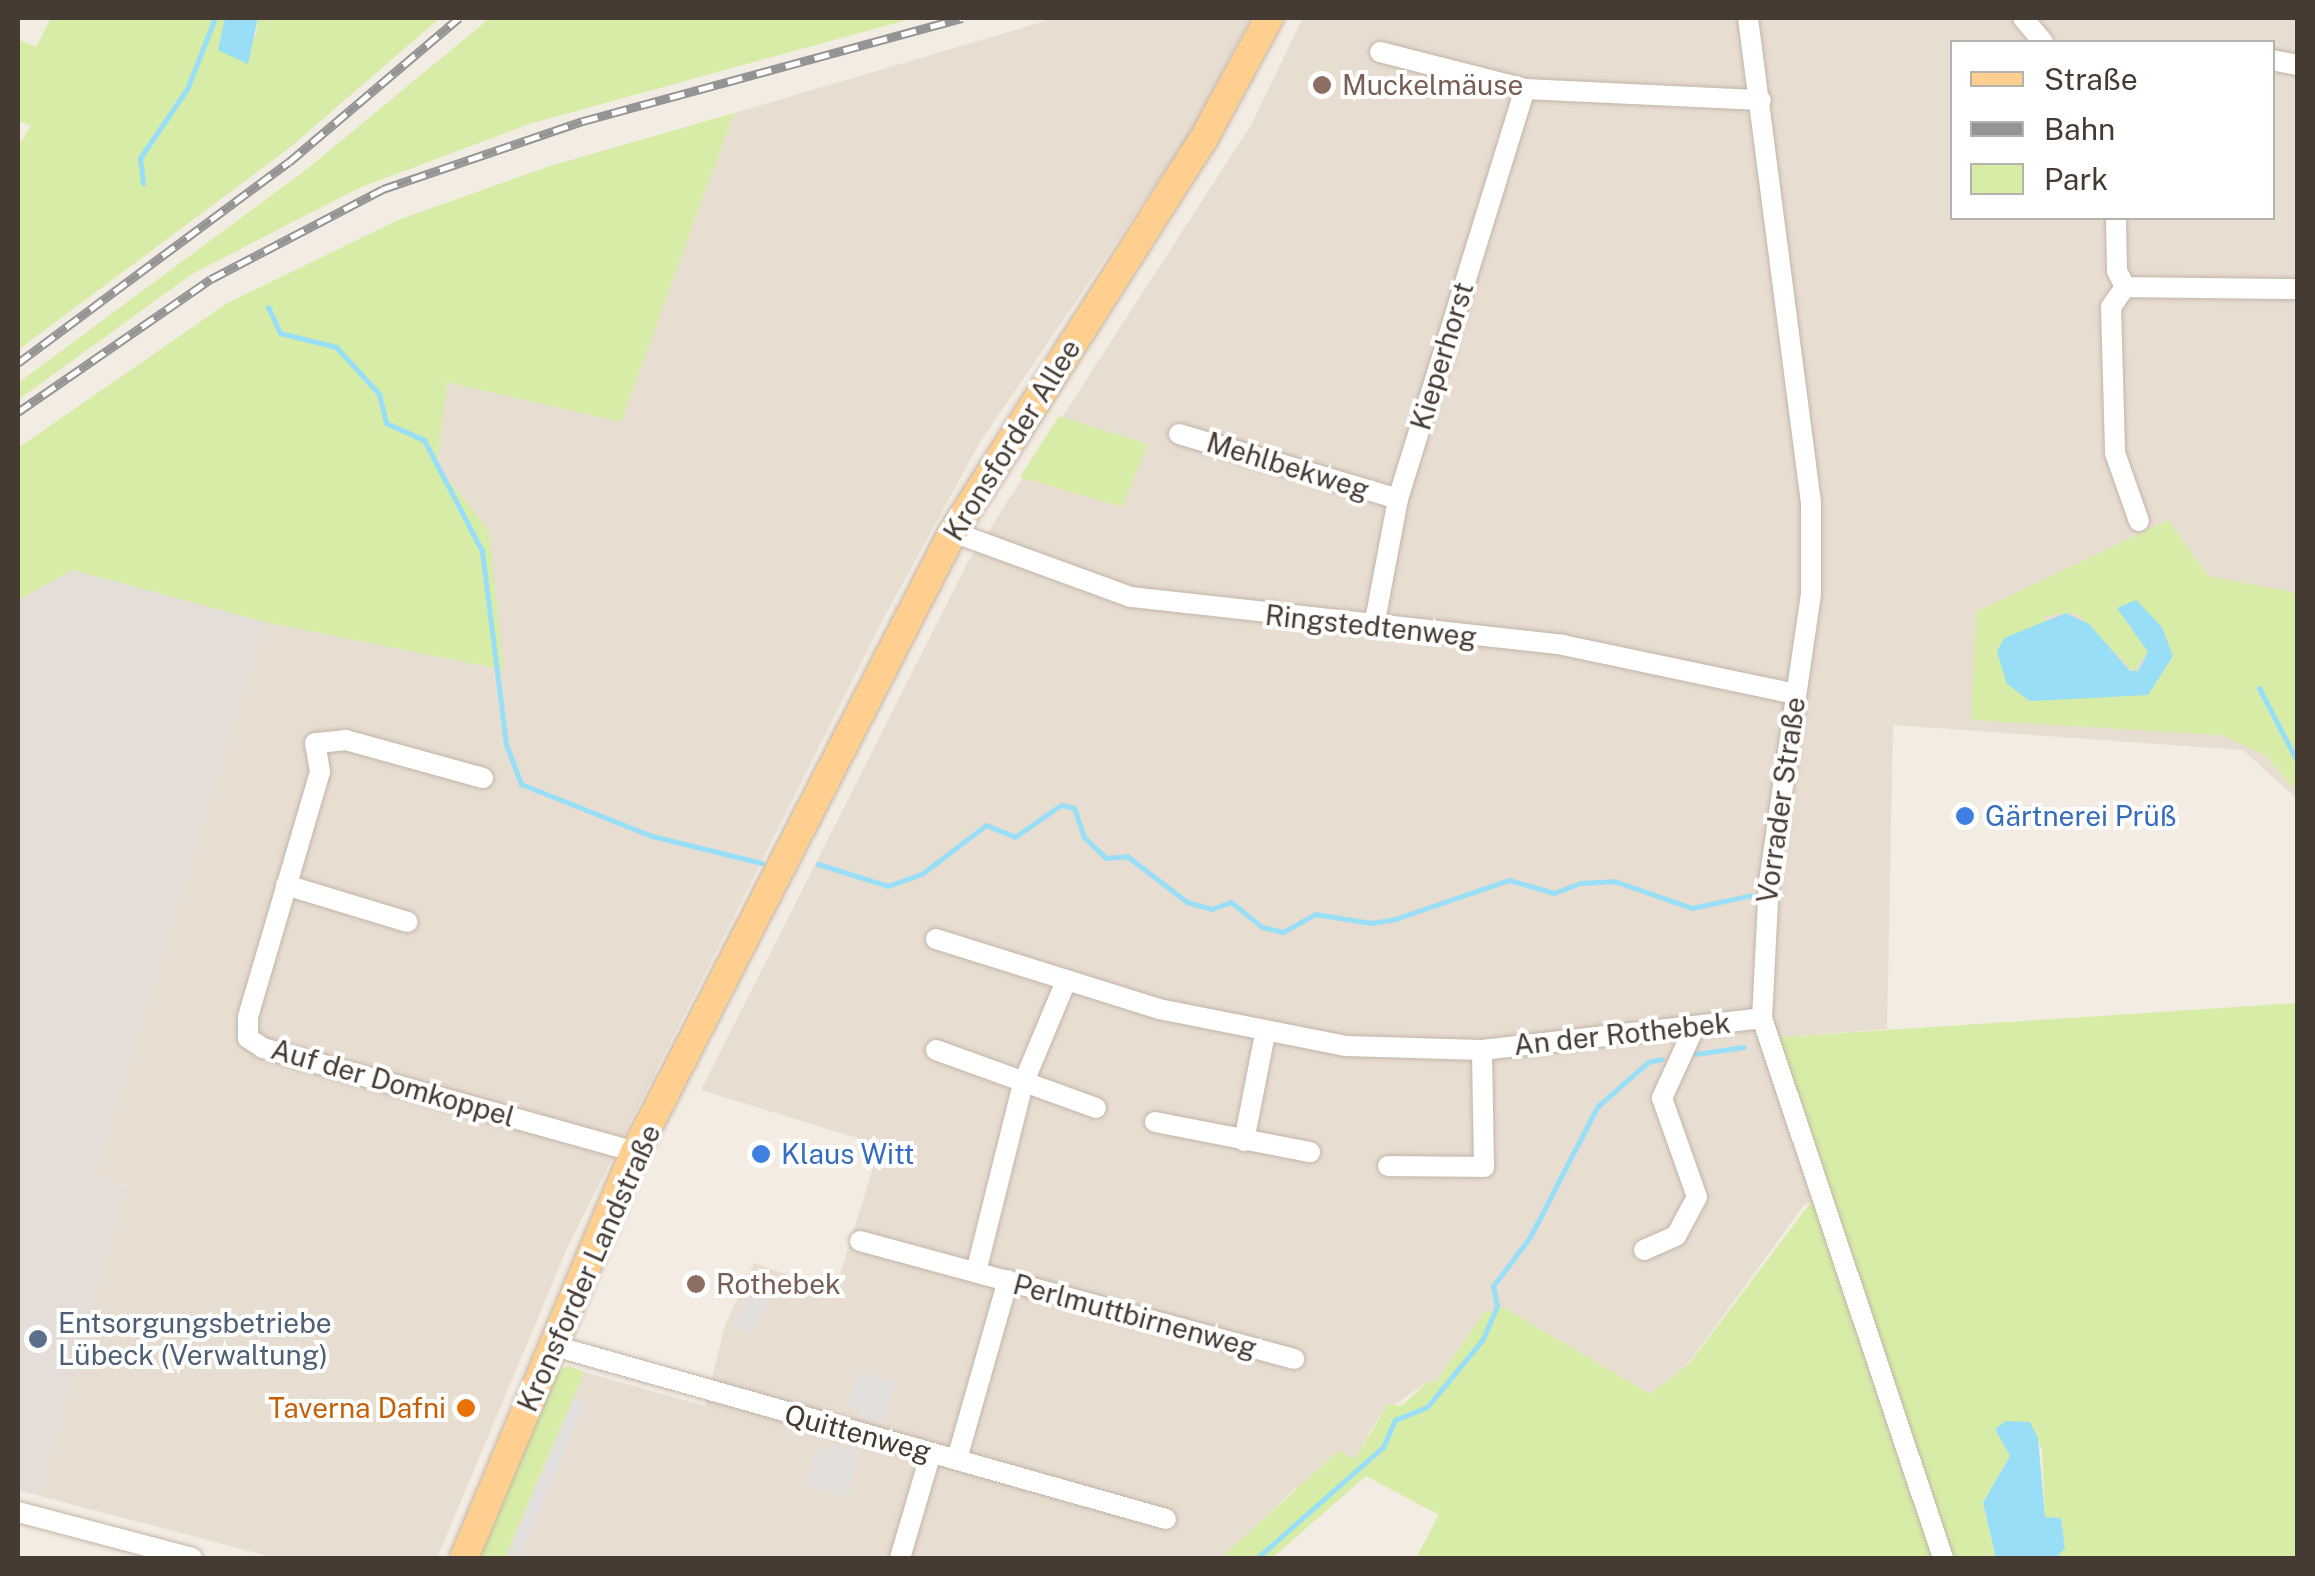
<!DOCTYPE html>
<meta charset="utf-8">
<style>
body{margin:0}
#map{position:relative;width:2315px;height:1576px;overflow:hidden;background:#f3ece3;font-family:"Public Sans",sans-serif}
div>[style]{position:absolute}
.residential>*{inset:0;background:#e8ddd1}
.industrial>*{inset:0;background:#e5ddd8}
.green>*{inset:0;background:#d7eca7}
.parking>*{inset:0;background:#e3dfdc;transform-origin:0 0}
.water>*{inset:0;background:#99def7}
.stream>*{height:5px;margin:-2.5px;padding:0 2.5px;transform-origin:2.5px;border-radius:2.5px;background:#99def7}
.roads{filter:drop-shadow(0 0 2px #c2b5a8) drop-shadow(0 0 2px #c2b5a8)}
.minor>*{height:20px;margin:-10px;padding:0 10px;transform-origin:10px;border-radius:10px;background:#fff}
.major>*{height:28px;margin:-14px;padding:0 14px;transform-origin:14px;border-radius:14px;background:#ffcf90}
.rail>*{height:9px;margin-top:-4.5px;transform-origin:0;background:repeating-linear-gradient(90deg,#fff 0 15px,#949494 0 30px);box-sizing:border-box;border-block:2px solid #949494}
.dots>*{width:28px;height:28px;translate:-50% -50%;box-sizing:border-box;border:5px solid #fff;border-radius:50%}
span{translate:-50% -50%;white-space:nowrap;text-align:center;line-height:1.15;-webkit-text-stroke:8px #fff;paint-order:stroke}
.education-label{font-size:28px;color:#785e54}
.left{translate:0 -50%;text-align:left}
.street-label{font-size:28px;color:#463b33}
.shop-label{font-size:28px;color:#366cbe}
.service-label{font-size:28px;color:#4e5e75}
.food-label{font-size:28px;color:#c56008}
.right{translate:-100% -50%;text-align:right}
.frame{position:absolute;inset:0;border:20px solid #463b33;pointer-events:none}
.legend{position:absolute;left:1950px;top:40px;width:325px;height:180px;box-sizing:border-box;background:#fff;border:2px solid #b5b1ad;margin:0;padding:12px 18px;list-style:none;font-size:30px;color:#463b33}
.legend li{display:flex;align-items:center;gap:20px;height:50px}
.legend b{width:50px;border:2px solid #b5b1ad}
</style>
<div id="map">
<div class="residential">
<i style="clip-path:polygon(1056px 18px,1250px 18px,1190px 134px,980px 442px,886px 614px,568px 1246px,437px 1558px,276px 1558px,40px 1496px,127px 1185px,95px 1176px,265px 622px,503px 670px,489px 531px,437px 465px,447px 381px,621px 421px,734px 113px)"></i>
<i style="clip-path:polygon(evenodd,1303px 18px,2297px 18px,2297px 799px,2243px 750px,1893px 725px,1887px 1029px,1767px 1038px,1831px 1192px,1804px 1205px,1688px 1364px,1650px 1394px,1485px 1313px,1435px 1384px,1428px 1381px,1379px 1416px,1354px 1460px,1296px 1488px,1221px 1558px,505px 1558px,584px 1372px,705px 1406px,725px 1325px,754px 1263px,835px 1291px,880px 1145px,701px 1090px,967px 564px,1251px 125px,1303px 18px,1952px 42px,2272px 42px,2272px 218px,1952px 218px,1952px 42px)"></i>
</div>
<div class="industrial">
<i style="clip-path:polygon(73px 570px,265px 622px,96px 1175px,127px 1186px,40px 1496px,18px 1490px,18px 600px)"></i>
</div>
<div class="green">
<i style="clip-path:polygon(51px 18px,225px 18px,224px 29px,256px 37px,258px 18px,440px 18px,288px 149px,18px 350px,18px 146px,31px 126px,18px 120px,18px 39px,36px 47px)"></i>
<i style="clip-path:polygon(490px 18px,914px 18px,529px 124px,359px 188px,192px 274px,18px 400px,18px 383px,307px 169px)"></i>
<i style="clip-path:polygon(734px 113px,621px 422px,447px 382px,437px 465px,489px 531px,504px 670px,265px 622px,73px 570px,18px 600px,18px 448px,226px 304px,398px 220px,547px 167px)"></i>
<i style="clip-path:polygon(1059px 416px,1148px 444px,1122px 507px,1020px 477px)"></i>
<i style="clip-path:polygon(evenodd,2168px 520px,2208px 576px,2297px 593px,2297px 792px,2265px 755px,2222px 735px,1971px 720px,1976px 612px,2168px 520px,2065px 613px,2079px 615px,2134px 672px,2162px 627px,2173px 656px,2148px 695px,2043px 617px,2065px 613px)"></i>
<i style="clip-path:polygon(2297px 1003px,2297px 1558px,2056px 1558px,2065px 1548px,2061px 1519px,2045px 1517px,2042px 1450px,2029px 1422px,1995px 1429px,2010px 1455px,1983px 1504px,1996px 1558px,1416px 1558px,1439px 1515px,1366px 1476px,1272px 1558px,1221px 1558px,1338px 1451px,1355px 1459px,1387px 1405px,1403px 1405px,1428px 1381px,1435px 1383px,1484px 1313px,1503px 1307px,1650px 1394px,1689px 1364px,1814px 1198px,1766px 1038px)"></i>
<i style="clip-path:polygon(568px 1366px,584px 1372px,505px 1558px,474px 1558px,555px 1372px)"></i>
</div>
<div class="parking">
<i style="left:757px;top:1280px;width:20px;height:51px;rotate:27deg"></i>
<i style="clip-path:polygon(857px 1371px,896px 1382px,884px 1424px,857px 1416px,859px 1408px,847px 1404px)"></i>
<i style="left:574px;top:1399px;width:13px;height:172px;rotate:23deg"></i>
<i style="clip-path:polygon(832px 1444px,861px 1452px,848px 1497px,807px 1485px,818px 1448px,830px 1451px)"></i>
</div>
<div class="water">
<i style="clip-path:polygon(225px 18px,258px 18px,248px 64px,218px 50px)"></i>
<i style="clip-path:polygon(2136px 600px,2162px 627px,2173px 656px,2148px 695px,2030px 701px,2007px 684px,1997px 652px,2004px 638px,2066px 613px,2089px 624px,2130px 671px,2138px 671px,2148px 652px,2117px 608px)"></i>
<i style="clip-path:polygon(2006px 1421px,2030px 1422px,2038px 1438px,2045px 1517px,2061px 1518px,2065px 1548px,2056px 1558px,1996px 1558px,1983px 1503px,2010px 1456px,1995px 1429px)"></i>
</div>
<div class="stream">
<i style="left:143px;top:183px;width:25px;rotate:-97deg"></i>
<i style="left:140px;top:158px;width:83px;rotate:-55.7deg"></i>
<i style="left:187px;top:89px;width:76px;rotate:-68.5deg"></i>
<i style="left:268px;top:307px;width:29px;rotate:65deg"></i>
<i style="left:280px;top:333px;width:58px;rotate:14deg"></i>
<i style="left:336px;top:347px;width:64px;rotate:47.5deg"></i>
<i style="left:379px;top:394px;width:30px;rotate:76deg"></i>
<i style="left:386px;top:423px;width:42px;rotate:24.1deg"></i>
<i style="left:424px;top:440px;width:125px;rotate:62.4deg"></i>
<i style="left:482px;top:551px;width:194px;rotate:82.9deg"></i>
<i style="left:506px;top:744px;width:43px;rotate:69.4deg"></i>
<i style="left:521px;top:784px;width:141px;rotate:21.7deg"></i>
<i style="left:652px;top:836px;width:113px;rotate:13.8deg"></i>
<i style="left:2259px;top:688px;width:85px;rotate:62.5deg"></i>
<i style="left:818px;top:864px;width:73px;rotate:17.4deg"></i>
<i style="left:888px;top:886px;width:37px;rotate:-20deg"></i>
<i style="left:923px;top:873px;width:79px;rotate:-37.3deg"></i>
<i style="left:986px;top:825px;width:31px;rotate:22deg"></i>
<i style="left:1015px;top:837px;width:56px;rotate:-34.8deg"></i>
<i style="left:1061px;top:805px;width:13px;rotate:13deg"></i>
<i style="left:1074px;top:808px;width:31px;rotate:71deg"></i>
<i style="left:1084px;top:837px;width:30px;rotate:44deg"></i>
<i style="left:1106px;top:858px;width:21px;rotate:-5deg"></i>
<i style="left:1127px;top:856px;width:76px;rotate:37.5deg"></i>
<i style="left:1187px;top:902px;width:25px;rotate:16deg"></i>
<i style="left:1211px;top:909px;width:21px;rotate:-19deg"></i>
<i style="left:1231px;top:902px;width:40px;rotate:39deg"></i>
<i style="left:1262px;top:927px;width:22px;rotate:13deg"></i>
<i style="left:1283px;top:932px;width:37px;rotate:-29deg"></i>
<i style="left:1315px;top:914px;width:57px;rotate:9.1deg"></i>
<i style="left:1371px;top:923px;width:24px;rotate:-9deg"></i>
<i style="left:1395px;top:919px;width:120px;rotate:-18.9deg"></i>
<i style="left:1509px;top:880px;width:47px;rotate:16.1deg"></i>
<i style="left:1554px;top:893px;width:28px;rotate:-21deg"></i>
<i style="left:1580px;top:883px;width:34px;rotate:-3deg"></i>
<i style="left:1614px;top:881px;width:83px;rotate:19.1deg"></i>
<i style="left:1692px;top:908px;width:61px;rotate:-12.2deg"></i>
<i style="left:1695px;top:1054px;width:49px;rotate:-8.1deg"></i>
<i style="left:1257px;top:1558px;width:168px;rotate:-41.4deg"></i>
<i style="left:1383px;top:1447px;width:30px;rotate:-66deg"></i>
<i style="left:1395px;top:1420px;width:35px;rotate:-22deg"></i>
<i style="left:1427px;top:1407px;width:88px;rotate:-50.5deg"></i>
<i style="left:1483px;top:1339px;width:36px;rotate:-67deg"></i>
<i style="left:1497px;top:1306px;width:20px;rotate:-101deg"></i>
<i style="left:1493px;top:1286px;width:61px;rotate:-52.9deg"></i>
<i style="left:1530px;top:1237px;width:146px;rotate:-62.7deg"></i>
<i style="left:1597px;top:1107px;width:68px;rotate:-41.4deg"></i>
<i style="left:1648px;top:1062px;width:14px;rotate:-12deg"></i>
</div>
<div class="roads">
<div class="minor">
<i style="left:1748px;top:18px;width:487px;rotate:82.6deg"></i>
<i style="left:1811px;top:501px;width:93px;rotate:90deg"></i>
<i style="left:1811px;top:594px;width:290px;rotate:98.3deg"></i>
<i style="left:1769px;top:881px;width:137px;rotate:92.9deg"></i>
<i style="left:1762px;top:1018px;width:570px;rotate:71.47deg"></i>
<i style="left:2023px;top:18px;width:31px;rotate:50deg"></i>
<i style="left:1380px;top:52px;width:150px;rotate:14.3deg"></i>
<i style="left:1525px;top:89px;width:236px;rotate:2.7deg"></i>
<i style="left:2272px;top:60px;width:26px;rotate:11deg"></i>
<i style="left:2116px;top:218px;width:53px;rotate:88.9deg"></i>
<i style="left:2117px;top:271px;width:18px;rotate:63deg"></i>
<i style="left:2125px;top:287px;width:24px;rotate:125deg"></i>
<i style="left:2111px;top:307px;width:146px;rotate:88.4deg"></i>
<i style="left:2115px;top:453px;width:72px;rotate:70.6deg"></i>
<i style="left:2125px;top:287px;width:173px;rotate:0.7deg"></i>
<i style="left:1179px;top:434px;width:228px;rotate:16.5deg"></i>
<i style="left:953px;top:532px;width:189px;rotate:20.1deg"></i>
<i style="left:1131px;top:597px;width:435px;rotate:6.3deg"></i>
<i style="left:1563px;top:645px;width:238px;rotate:11.9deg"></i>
<i style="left:1374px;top:626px;width:129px;rotate:-79.3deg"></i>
<i style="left:1398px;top:499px;width:429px;rotate:-72.8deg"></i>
<i style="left:483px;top:778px;width:142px;rotate:-164.5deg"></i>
<i style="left:346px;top:740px;width:31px;rotate:174deg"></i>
<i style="left:315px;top:743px;width:29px;rotate:80deg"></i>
<i style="left:320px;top:772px;width:255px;rotate:106.4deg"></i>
<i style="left:248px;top:1017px;width:21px;rotate:90deg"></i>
<i style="left:248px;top:1038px;width:18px;rotate:34deg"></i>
<i style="left:263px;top:1048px;width:386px;rotate:15.6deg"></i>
<i style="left:286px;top:885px;width:127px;rotate:16.9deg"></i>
<i style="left:936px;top:939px;width:234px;rotate:17.4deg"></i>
<i style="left:1159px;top:1009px;width:191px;rotate:11.2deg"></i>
<i style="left:1346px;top:1046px;width:136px;rotate:1.7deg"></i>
<i style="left:1482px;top:1050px;width:282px;rotate:-6.5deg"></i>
<i style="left:936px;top:1050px;width:170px;rotate:19.9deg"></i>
<i style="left:1155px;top:1122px;width:158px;rotate:11deg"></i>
<i style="left:1244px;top:1141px;width:109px;rotate:-78.9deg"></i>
<i style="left:1388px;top:1166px;width:96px;rotate:0.6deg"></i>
<i style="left:1484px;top:1167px;width:117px;rotate:-91deg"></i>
<i style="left:860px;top:1241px;width:450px;rotate:15.2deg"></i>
<i style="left:1644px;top:1250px;width:35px;rotate:-24deg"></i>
<i style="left:1676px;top:1236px;width:44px;rotate:-61.7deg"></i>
<i style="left:1697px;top:1197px;width:105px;rotate:-109.5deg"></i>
<i style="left:1662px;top:1098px;width:77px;rotate:-65.4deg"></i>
<i style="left:976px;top:1272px;width:194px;rotate:-76deg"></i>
<i style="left:1023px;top:1084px;width:112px;rotate:-67.3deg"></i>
<i style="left:551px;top:1345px;width:639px;rotate:15.8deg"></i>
<i style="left:957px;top:1459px;width:186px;rotate:-74.1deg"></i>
<i style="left:18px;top:1512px;width:180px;rotate:14.8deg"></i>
<i style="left:900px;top:1558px;width:109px;rotate:-73.6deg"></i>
</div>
<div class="major">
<i style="left:464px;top:1558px;width:441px;rotate:-67.2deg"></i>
<i style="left:635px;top:1152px;width:697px;rotate:-62.85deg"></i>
<i style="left:953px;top:532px;width:465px;rotate:-57.5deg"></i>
<i style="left:1203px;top:140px;width:139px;rotate:-61.6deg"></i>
</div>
</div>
<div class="rail">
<i style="left:18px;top:363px;width:337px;rotate:-36.6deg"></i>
<i style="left:289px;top:162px;width:223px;rotate:-40.3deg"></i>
<i style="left:18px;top:412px;width:234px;rotate:-34.6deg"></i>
<i style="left:211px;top:279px;width:194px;rotate:-27.6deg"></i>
<i style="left:383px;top:189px;width:211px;rotate:-18.8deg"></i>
<i style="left:583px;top:121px;width:393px;rotate:-15.2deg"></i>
</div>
<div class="dots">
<i style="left:1322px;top:85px;background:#8d6e63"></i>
<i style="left:1965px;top:816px;background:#3f7fe0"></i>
<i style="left:761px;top:1154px;background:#3f7fe0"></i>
<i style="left:696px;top:1284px;background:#8d6e63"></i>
<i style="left:38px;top:1339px;background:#5c6f8a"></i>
<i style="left:466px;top:1408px;background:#e8710a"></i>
</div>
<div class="education-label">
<span class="left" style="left:1342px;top:85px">Muckelmäuse</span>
<span class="left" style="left:716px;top:1284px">Rothebek</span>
</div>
<div class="street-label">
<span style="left:1442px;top:356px;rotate:-73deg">Kieperhorst</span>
<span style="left:1012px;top:440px;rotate:-58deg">Kronsforder Allee</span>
<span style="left:1288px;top:466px;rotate:17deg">Mehlbekweg</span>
<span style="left:1371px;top:626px;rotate:6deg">Ringstedtenweg</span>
<span style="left:1781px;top:800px;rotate:-82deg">Vorrader Straße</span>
<span style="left:1622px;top:1034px;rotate:-6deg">An der Rothebek</span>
<span style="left:393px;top:1083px;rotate:16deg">Auf der Domkoppel</span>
<span style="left:589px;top:1268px;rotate:-66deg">Kronsforder Landstraße</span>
<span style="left:1135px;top:1316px;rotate:15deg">Perlmuttbirnenweg</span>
<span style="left:858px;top:1433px;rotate:15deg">Quittenweg</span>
</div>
<div class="shop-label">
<span class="left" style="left:1985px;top:816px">Gärtnerei Prüß</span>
<span class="left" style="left:781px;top:1154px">Klaus Witt</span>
</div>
<div class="service-label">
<span class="left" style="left:58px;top:1339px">Entsorgungsbetriebe<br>Lübeck (Verwaltung)</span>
</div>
<div class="food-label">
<span class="right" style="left:446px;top:1408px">Taverna Dafni</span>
</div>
<div class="frame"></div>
<ul class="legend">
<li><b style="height:12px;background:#ffcf90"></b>Straße</li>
<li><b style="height:12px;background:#949494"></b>Bahn</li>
<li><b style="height:28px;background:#d7eca7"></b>Park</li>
</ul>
</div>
